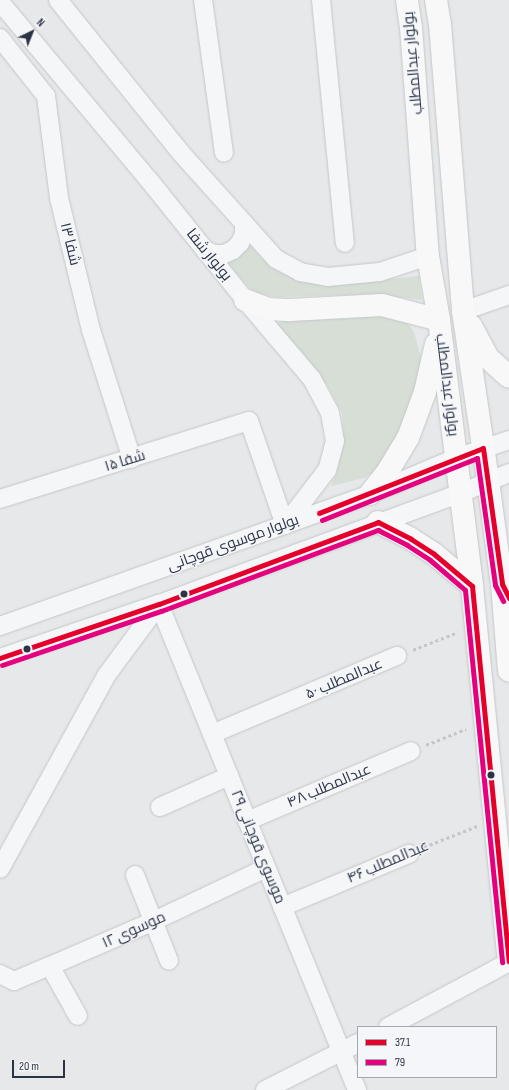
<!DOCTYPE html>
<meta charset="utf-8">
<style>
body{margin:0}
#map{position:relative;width:509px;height:1090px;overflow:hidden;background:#e6e8ea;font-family:"Sofia Sans Condensed",Cairo,sans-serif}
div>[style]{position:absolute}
.green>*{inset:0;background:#d6ded6}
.path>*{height:2.5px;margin-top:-1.25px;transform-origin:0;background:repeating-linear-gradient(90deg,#c5c6ca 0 3px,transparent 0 6px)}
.roads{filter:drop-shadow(0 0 1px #c4c6c8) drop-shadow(0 0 1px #c4c6c8)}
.minor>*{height:18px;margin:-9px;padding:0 9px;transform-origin:9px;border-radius:9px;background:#f5f6f7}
.major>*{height:22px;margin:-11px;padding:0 11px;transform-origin:11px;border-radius:11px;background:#f8f8f8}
.bus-1>*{height:5px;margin:-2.5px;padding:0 2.5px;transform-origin:2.5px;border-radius:2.5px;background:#e4002b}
.bus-2>*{height:5px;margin:-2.5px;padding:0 2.5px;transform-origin:2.5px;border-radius:2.5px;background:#e5007d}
.dots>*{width:11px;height:11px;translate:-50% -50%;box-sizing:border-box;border:2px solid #f4f6f9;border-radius:50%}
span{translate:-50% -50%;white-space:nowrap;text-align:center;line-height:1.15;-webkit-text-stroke:3px #f4f6f9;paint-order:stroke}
.street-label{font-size:15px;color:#2b3445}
.legend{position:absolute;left:357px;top:1026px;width:140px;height:52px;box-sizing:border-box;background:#f4f6f9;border:1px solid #a4a8b1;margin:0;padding:5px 7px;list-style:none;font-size:12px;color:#2b3445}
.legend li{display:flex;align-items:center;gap:8px;height:20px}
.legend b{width:20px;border:1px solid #a4a8b1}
.north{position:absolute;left:12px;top:12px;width:40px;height:40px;-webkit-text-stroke:3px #f4f6f9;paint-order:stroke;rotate:43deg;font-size:11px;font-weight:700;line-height:16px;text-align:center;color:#2b3445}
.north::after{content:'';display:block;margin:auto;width:14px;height:18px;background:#2b3445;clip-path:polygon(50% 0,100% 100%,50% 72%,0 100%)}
.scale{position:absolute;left:12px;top:1060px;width:53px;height:18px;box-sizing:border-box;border:2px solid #2b3445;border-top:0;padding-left:5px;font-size:12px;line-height:14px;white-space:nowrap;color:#2b3445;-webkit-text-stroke:3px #f4f6f9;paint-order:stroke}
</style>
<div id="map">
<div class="green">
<i style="clip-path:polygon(247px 242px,261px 258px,292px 278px,312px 281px,353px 283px,419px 276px,422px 300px,375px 294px,277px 297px,256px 293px,244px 282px,228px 263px)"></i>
<i style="clip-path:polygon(385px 314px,407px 322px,414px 332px,421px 358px,422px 373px,391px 452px,381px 467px,364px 478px,331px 486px,337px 471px,344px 440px,342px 413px,328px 386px,277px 324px,296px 317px)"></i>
</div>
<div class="path">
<i style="left:413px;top:650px;width:48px;rotate:-21.8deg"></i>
<i style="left:426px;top:745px;width:43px;rotate:-21.8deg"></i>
<i style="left:424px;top:847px;width:57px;rotate:-21.6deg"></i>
</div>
<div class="roads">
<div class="minor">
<i style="left:58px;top:0;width:196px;rotate:51.2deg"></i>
<i style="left:181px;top:153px;width:142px;rotate:48.1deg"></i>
<i style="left:276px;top:259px;width:27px;rotate:28deg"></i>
<i style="left:300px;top:272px;width:28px;rotate:10deg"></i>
<i style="left:328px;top:277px;width:52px;rotate:-5.5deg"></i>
<i style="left:380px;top:272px;width:51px;rotate:-18.4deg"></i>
<i style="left:203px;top:0;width:154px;rotate:82.2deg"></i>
<i style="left:321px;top:0;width:244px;rotate:84.4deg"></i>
<i style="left:0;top:2px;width:232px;rotate:50.1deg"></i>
<i style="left:149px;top:180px;width:154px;rotate:51.3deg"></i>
<i style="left:245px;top:300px;width:104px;rotate:49.7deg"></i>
<i style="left:312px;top:379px;width:38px;rotate:62deg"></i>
<i style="left:330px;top:413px;width:28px;rotate:80deg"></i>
<i style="left:335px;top:441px;width:30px;rotate:105deg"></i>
<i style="left:327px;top:470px;width:69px;rotate:127.4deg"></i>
<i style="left:0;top:38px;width:74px;rotate:51.6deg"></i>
<i style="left:46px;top:96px;width:103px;rotate:82.7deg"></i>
<i style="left:59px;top:198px;width:136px;rotate:76.4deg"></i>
<i style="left:91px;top:330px;width:135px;rotate:72.4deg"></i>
<i style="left:205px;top:250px;width:10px;rotate:24deg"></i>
<i style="left:214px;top:254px;width:10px"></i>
<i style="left:224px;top:254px;width:10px;rotate:-24deg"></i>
<i style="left:233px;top:250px;width:10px;rotate:-45deg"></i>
<i style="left:240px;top:243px;width:10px;rotate:-66deg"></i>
<i style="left:244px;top:234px;width:10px;rotate:-90deg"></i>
<i style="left:463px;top:311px;width:49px;rotate:-19.2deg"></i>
<i style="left:0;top:499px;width:261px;rotate:-17.4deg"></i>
<i style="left:249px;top:421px;width:110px;rotate:70.9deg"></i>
<i style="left:159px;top:604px;width:525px;rotate:67.83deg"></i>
<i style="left:0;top:626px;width:393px;rotate:-19.6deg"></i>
<i style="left:370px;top:494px;width:93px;rotate:-22.7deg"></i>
<i style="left:456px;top:458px;width:56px;rotate:-18.8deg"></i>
<i style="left:0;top:658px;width:168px;rotate:-18.8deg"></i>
<i style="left:159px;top:604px;width:322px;rotate:-20.2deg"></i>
<i style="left:461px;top:493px;width:52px;rotate:-22.6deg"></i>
<i style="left:212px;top:734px;width:201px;rotate:-22.9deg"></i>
<i style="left:160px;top:807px;width:76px;rotate:-24.2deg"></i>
<i style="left:247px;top:821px;width:178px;rotate:-23.1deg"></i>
<i style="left:0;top:869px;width:220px;rotate:-61.2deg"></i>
<i style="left:106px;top:676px;width:89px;rotate:-53.6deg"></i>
<i style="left:135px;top:875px;width:92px;rotate:68.4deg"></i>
<i style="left:282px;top:907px;width:138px;rotate:-22.7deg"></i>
<i style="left:50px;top:966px;width:57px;rotate:60.8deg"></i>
<i style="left:0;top:974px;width:16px;rotate:27deg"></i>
<i style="left:14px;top:981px;width:39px;rotate:-23deg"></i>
<i style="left:50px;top:966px;width:113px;rotate:-23.4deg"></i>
<i style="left:154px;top:921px;width:124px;rotate:-25.3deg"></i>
<i style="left:388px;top:1027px;width:137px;rotate:-28.2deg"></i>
<i style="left:265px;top:1090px;width:104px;rotate:-26.8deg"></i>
</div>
<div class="major">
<i style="left:407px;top:0;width:27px;rotate:82deg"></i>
<i style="left:411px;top:27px;width:230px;rotate:85.8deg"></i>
<i style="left:428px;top:256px;width:65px;rotate:80.2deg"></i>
<i style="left:439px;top:320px;width:268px;rotate:82.9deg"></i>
<i style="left:472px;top:586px;width:377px;rotate:84.4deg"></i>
<i style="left:436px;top:0;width:24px;rotate:81deg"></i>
<i style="left:440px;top:24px;width:288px;rotate:85.4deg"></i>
<i style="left:463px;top:311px;width:172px;rotate:81.6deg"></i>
<i style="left:488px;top:481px;width:104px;rotate:82.3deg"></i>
<i style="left:502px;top:584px;width:87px;rotate:85.4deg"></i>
<i style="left:245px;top:300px;width:25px;rotate:21deg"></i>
<i style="left:268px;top:309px;width:22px;rotate:3deg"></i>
<i style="left:290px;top:310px;width:92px;rotate:-3.1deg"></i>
<i style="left:382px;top:305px;width:59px;rotate:14.7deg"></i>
<i style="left:471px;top:326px;width:36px;rotate:62deg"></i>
<i style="left:488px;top:358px;width:28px;rotate:42deg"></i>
<i style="left:370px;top:494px;width:29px;rotate:-52deg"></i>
<i style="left:388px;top:471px;width:39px;rotate:-59deg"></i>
<i style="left:408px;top:438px;width:49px;rotate:-69.7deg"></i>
<i style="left:425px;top:392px;width:49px;rotate:-77.1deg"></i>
<i style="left:378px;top:522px;width:37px;rotate:27deg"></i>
<i style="left:411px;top:539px;width:27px;rotate:33deg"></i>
<i style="left:434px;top:554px;width:50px;rotate:40.1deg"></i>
</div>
</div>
<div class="bus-1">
<i style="left:319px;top:513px;width:176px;rotate:-21.6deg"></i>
<i style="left:483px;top:448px;width:137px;rotate:82deg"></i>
<i style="left:502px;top:584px;width:16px;rotate:63deg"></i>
<i style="left:0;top:658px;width:168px;rotate:-18.8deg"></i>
<i style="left:159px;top:604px;width:234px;rotate:-20.5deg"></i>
<i style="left:378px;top:522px;width:37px;rotate:27deg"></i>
<i style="left:411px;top:539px;width:27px;rotate:33deg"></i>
<i style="left:434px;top:554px;width:50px;rotate:40.1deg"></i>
<i style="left:472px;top:586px;width:377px;rotate:84.4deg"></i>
</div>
<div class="bus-2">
<i style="left:322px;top:520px;width:167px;rotate:-21.8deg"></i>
<i style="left:477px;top:458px;width:128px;rotate:81.9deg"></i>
<i style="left:495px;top:585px;width:18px;rotate:63deg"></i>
<i style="left:2px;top:665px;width:168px;rotate:-18.8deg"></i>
<i style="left:161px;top:611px;width:232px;rotate:-20.5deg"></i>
<i style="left:378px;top:530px;width:33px;rotate:27deg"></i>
<i style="left:407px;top:545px;width:27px;rotate:33deg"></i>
<i style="left:430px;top:560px;width:46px;rotate:40.6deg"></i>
<i style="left:465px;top:590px;width:374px;rotate:84.3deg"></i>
</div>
<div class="dots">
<i style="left:184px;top:594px;background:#2b3445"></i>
<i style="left:27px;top:649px;background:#2b3445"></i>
<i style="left:491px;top:775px;background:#2b3445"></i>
</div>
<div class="street-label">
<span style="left:413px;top:63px;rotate:-95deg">بولوار عبدالمطلب</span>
<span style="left:70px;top:244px;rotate:76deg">شفا ۱۳</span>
<span style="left:209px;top:255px;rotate:51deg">بولوار شفا</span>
<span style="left:447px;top:385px;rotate:83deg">بولوار عبدالمطلب</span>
<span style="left:125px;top:461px;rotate:-17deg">شفا ۱۵</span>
<span style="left:233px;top:543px;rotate:-20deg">بولوار موسوی قوچانی</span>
<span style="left:344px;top:679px;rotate:-23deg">عبدالمطلب ۵۰</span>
<span style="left:329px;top:786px;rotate:-23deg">عبدالمطلب ۴۸</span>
<span style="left:258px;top:847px;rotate:68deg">موسوی قوچانی ۲۹</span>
<span style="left:388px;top:862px;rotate:-23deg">عبدالمطلب ۴۶</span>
<span style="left:134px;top:930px;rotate:-24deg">موسوی ۱۲</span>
</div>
<ul class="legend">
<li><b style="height:5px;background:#e4002b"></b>37.1</li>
<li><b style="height:5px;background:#e5007d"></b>79</li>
</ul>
<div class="north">N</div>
<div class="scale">20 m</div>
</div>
